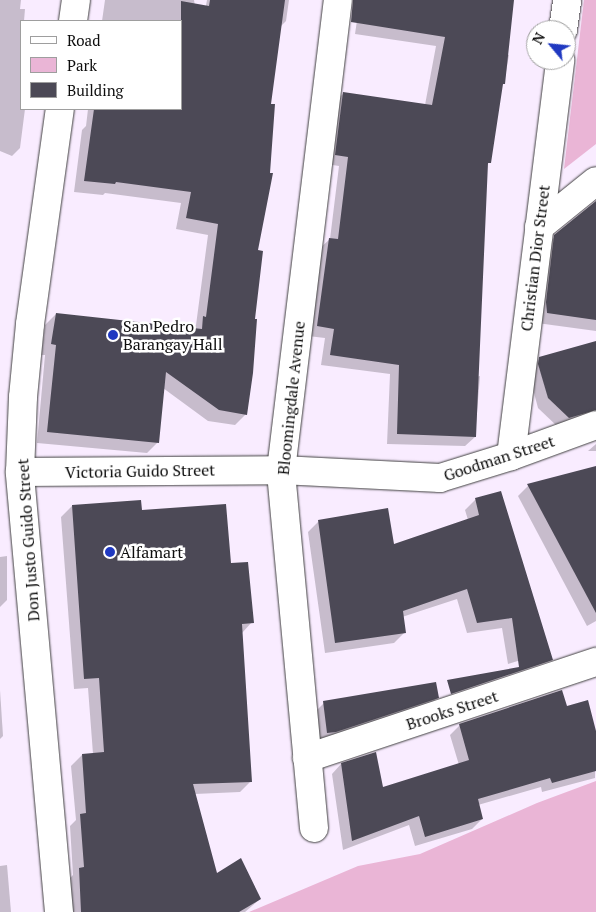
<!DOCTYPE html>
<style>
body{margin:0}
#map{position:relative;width:596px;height:912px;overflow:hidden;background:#f9ecff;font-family:"PT Serif",serif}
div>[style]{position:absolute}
.green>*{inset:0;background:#eab5d6}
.shadow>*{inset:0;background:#0003}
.building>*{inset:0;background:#4c4956}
.roads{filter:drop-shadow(0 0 1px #404040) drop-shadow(0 0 1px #404040)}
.minor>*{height:28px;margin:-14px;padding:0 14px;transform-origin:14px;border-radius:14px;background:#fff}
.tertiary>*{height:28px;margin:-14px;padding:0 14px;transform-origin:14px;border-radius:14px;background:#fff}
.dots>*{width:14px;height:14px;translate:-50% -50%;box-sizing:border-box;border:2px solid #fff;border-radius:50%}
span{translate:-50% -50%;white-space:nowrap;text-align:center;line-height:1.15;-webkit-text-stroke:5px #fff;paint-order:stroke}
.street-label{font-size:16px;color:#0d0d0d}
.poi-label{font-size:16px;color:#0d0d0d}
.left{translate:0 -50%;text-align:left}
.legend{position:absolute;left:20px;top:20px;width:162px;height:90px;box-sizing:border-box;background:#fff;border:1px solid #9e9e9e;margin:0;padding:6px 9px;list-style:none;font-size:15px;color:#0d0d0d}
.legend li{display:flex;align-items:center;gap:10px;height:25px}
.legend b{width:25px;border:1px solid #9e9e9e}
.north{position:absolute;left:526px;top:20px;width:50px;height:50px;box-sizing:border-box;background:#fff;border:1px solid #9e9e9e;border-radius:50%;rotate:298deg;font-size:14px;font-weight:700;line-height:20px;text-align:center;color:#0d0d0d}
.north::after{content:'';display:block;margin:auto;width:18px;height:22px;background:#2039c1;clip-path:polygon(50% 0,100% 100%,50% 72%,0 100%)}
</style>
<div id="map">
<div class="green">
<i style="clip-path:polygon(584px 0,596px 0,596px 144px,564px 169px)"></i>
<i style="clip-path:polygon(596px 781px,596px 912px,249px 912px,358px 866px,420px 854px,537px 803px)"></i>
</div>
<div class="shadow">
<i style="clip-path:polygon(0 0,21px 0,20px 9px,25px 9px,24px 21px,21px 21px,21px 109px,25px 109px,20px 148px,12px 156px,0 151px)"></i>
<i style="clip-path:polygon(105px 0,194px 0,200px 37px,207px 0,289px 0,286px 21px,280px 27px,270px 105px,257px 251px,246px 414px,235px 425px,208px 421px,163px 388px,158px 442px,147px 453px,37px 443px,45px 355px,41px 355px,45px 325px,56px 314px,192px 329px,196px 325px,208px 235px,176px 229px,181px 203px,105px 193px,103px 195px,74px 192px,82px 130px,86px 126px,88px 109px,181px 109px,181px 21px,102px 21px)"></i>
<i style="clip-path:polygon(360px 0,513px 0,506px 54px,509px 55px,504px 83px,501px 86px,490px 162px,486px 165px,476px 377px,480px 376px,475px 437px,465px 446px,387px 444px,390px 374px,321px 365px,325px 338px,308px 336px,319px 249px,330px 239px,339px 166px,326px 164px,333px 103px,343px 94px,425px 105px,436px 46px,355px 34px)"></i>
<i style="clip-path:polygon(596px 203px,596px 331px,537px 323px,544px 246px)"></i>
<i style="clip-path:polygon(596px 342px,596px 423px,559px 428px,538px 408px,529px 374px,529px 369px,540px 359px)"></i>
<i style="clip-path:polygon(596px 444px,596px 451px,588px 451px)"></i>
<i style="clip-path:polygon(596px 467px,596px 621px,587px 626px,518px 496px,528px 486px)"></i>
<i style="clip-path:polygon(500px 493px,537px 655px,508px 664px,502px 628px,467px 633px,457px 599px,402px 617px,404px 633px,394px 643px,325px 653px,308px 532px,318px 522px,393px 546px,468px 520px,465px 510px,475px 500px)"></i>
<i style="clip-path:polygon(72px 506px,141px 512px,230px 565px,252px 622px,242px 633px,251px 781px,240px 792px,195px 794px,216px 875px,260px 899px,245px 912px,70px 912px,68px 880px,73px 875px,70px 826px,76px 820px,71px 766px,82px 755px,93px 754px,88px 688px,74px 689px,61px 517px)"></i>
<i style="clip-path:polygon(7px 556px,7px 600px,0 607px,0 557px)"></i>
<i style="clip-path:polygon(0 690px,3px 736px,0 739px)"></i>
<i style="clip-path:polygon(438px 697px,428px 707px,317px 742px,314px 713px,324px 703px)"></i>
<i style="clip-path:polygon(566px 707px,596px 735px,595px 778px,542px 792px,541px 787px,478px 805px,482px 819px,472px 829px,415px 846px,409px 825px,343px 850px,332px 774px,341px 764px,382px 789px,459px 765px,450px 735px,460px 725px)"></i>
<i style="clip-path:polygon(7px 865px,11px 912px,0 912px,0 866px)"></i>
</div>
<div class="building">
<i style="clip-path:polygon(210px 0,285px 0,271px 104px,275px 104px,270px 173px,273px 173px,258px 250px,263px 251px,255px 319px,257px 319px,253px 373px,247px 415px,219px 410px,166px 372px,159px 443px,47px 432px,56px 345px,51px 344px,56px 313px,202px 329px,203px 316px,206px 317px,218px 224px,186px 218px,191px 192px,116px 182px,115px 184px,84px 181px,94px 109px,181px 109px,181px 1px,209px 6px)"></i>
<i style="clip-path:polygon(353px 0,514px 0,505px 84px,503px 84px,491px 163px,488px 163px,476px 437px,397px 434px,399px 365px,330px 355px,334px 329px,317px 326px,329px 238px,338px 239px,348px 157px,335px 155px,343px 92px,432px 105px,445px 37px,351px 22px)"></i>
<i style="clip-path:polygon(596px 201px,596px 320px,547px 313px,546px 302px,554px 235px)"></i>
<i style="clip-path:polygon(596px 341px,596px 410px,569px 418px,548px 398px,538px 364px,539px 357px)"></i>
<i style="clip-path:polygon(596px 466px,596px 613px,527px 484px)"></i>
<i style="clip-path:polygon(501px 491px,553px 660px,451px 694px,447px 680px,519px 667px,512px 618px,477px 623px,467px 589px,403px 611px,406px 633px,335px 643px,318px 520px,388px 508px,394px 544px,479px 515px,475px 498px)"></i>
<i style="clip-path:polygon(141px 500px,142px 510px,226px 504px,231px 563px,248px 562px,254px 623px,242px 624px,252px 782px,193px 784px,217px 873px,241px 858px,261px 899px,239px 912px,81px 912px,79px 868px,84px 867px,80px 814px,86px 813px,82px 754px,104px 752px,99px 678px,84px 679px,72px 505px)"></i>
<i style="clip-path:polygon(436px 682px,439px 698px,336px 732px,327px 733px,323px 701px)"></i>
<i style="clip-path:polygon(562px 690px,567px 706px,588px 700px,596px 731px,596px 771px,552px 783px,550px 778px,478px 799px,483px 819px,425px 837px,419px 816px,352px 841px,341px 763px,376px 752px,383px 787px,469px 760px,459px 724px)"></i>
</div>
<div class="roads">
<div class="minor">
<i style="left:563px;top:30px;width:30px;rotate:-82deg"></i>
<i style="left:539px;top:227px;width:73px;rotate:-38.9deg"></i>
<i style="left:511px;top:456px;width:399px;rotate:-82.9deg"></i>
<i style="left:20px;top:472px;width:261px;rotate:-0.4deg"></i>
<i style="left:281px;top:470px;width:159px;rotate:2.9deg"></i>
<i style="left:440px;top:478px;width:74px;rotate:-17.2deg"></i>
<i style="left:511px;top:456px;width:90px;rotate:-20deg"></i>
<i style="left:307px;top:758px;width:305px;rotate:-18.4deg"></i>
<i style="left:314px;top:828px;width:360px;rotate:-95.3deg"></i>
<i style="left:281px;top:470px;width:473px;rotate:-83.1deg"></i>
</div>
<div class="tertiary">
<i style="left:73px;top:21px;width:21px;rotate:-82deg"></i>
<i style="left:59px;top:912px;width:442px;rotate:-95.1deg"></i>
<i style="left:20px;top:472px;width:75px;rotate:-87.7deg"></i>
<i style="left:23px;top:397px;width:73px;rotate:-84.5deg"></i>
<i style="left:30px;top:324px;width:217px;rotate:-82.1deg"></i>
</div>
</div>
<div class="dots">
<i style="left:113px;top:335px;background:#2039c1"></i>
<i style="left:110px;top:552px;background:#2039c1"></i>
</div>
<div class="street-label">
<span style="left:535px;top:258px;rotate:-83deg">Christian Dior Street</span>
<span style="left:291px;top:398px;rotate:-84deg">Bloomingdale Avenue</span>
<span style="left:499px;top:458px;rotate:-18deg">Goodman Street</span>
<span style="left:140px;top:471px;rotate:-1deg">Victoria Guido Street</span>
<span style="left:28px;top:540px;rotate:-94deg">Don Justo Guido Street</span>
<span style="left:452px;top:710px;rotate:-18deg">Brooks Street</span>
</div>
<div class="poi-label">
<span class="left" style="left:123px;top:335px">San Pedro<br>Barangay Hall</span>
<span class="left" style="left:120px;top:552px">Alfamart</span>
</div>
<ul class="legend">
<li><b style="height:6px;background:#fff"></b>Road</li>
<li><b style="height:14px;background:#eab5d6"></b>Park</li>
<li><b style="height:14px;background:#4c4956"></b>Building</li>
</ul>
<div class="north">N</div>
</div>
